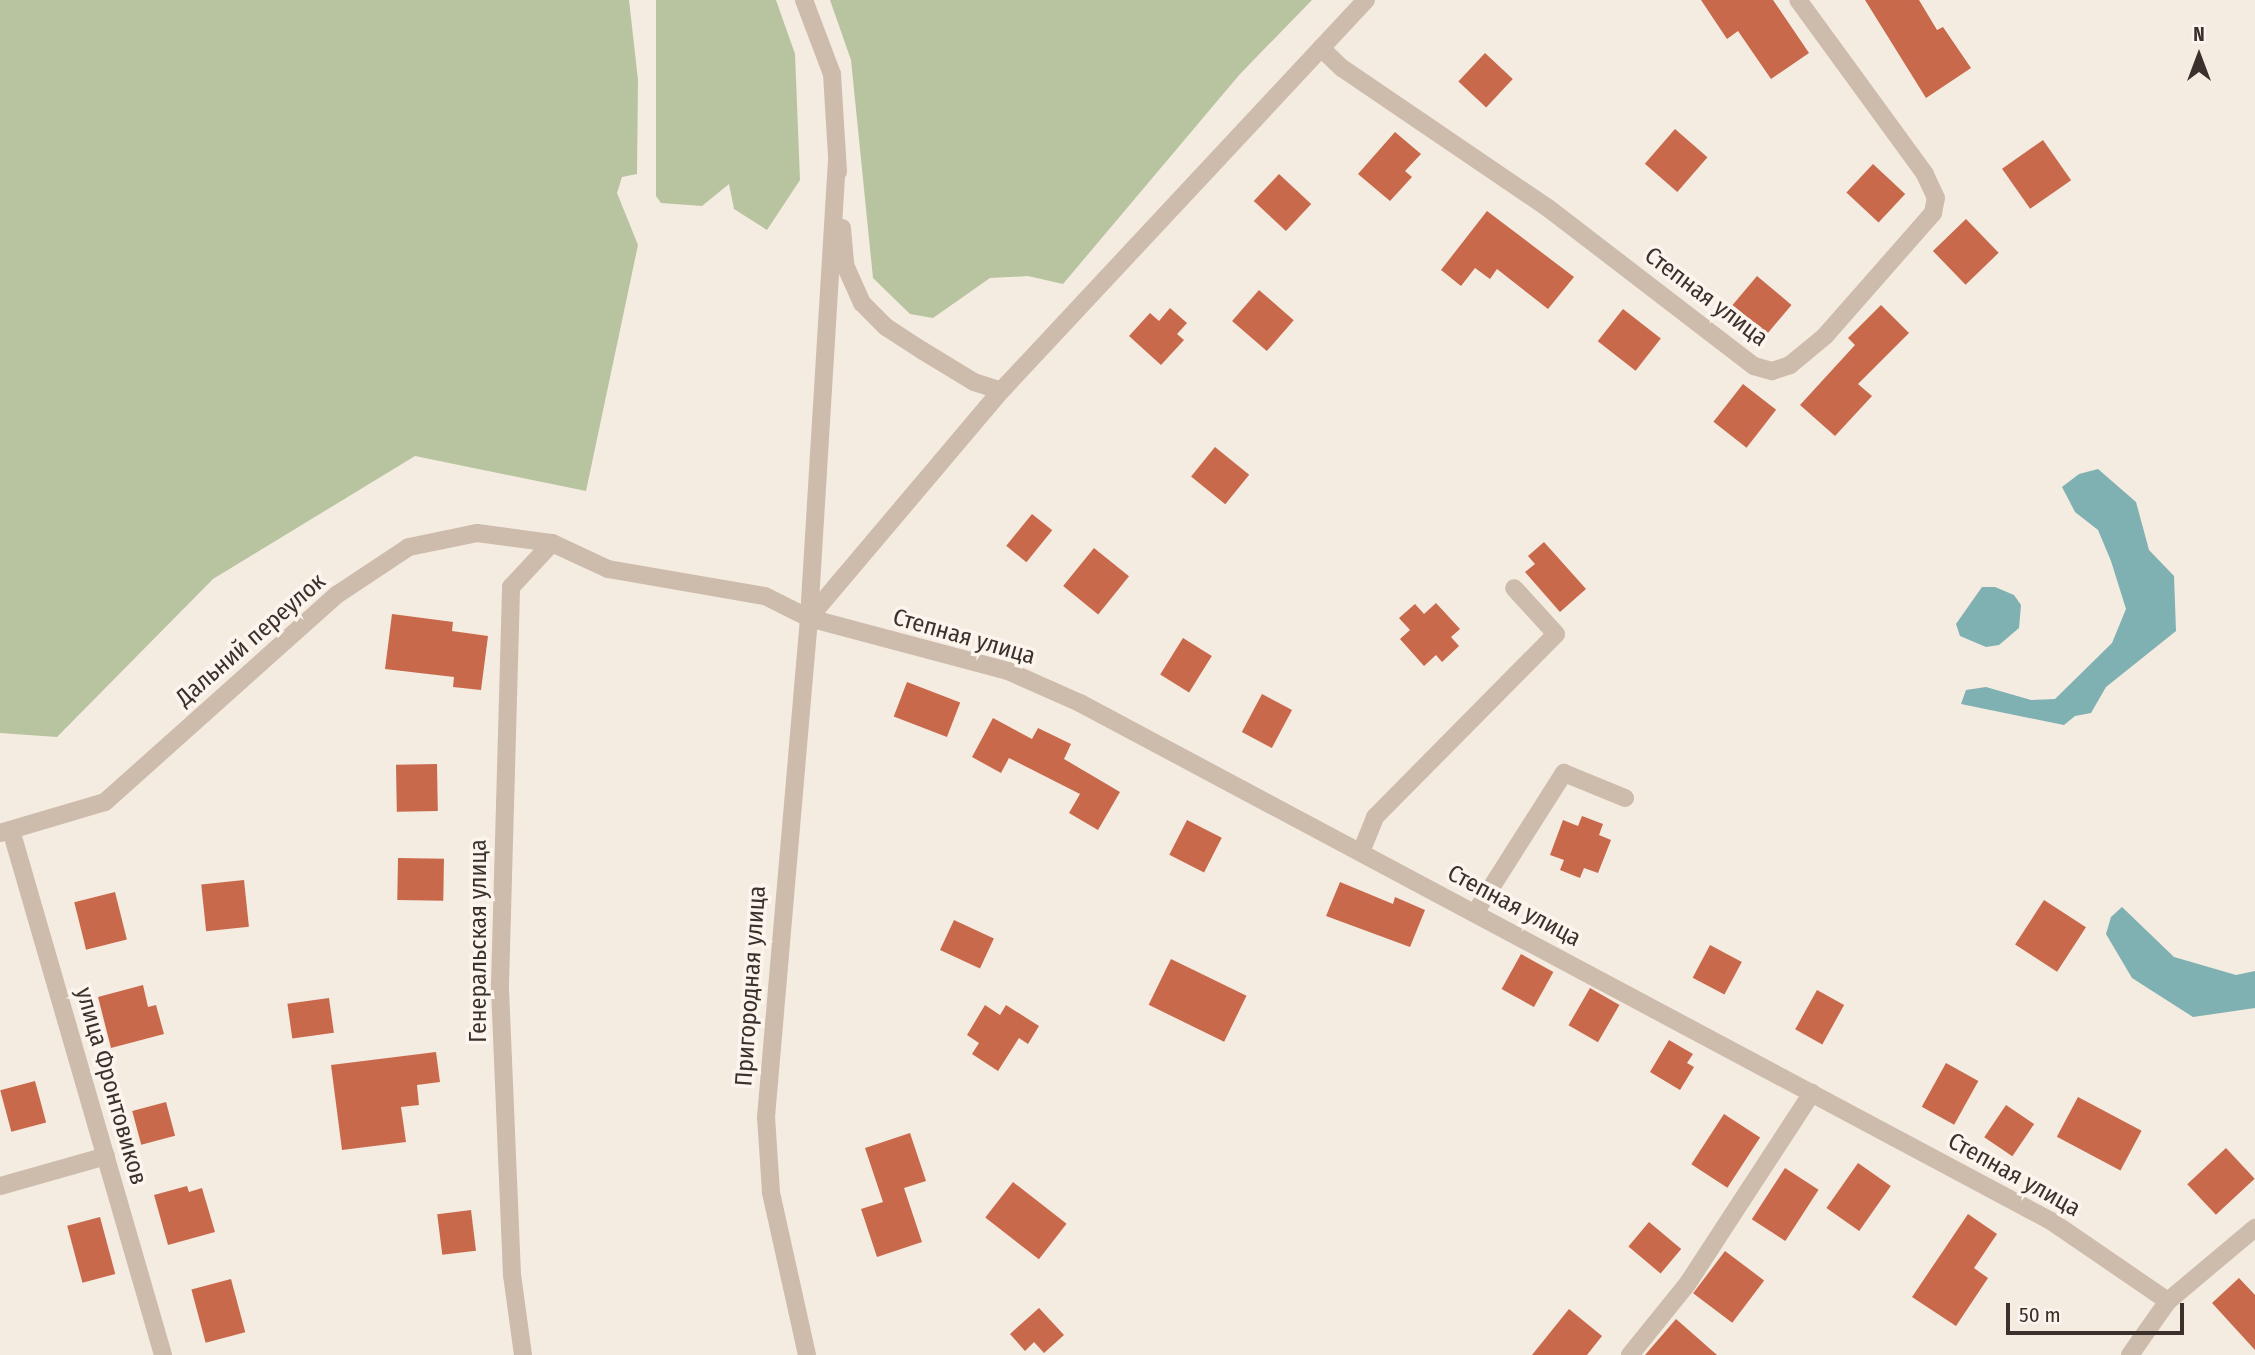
<!DOCTYPE html>
<meta charset="utf-8">
<style>
body{margin:0}
#map{position:relative;width:2255px;height:1355px;overflow:hidden;background:#f4ebe1;font-family:"Fira Sans Condensed",sans-serif}
div>[style]{position:absolute}
.green>*{inset:0;background:#b8c4a0}
.water>*{inset:0;background:#7fb0b2}
.building>*{inset:0;background:#c8694b;transform-origin:0 0}
.minor>*{height:18px;margin:-9px;padding:0 9px;transform-origin:9px;border-radius:9px;background:#cdbbac}
span{translate:-50% -50%;white-space:nowrap;text-align:center;line-height:1.15;-webkit-text-stroke:7px #fbf5ee;paint-order:stroke}
.street-label{font-size:24px;color:#3b302b}
.north{position:absolute;left:2164px;top:21px;width:70px;height:70px;-webkit-text-stroke:5px #fbf5ee;paint-order:stroke;rotate:0deg;font-size:19px;font-weight:700;line-height:28px;text-align:center;color:#3b302b}
.north::after{content:'';display:block;margin:auto;width:24px;height:32px;background:#3b302b;clip-path:polygon(50% 0,100% 100%,50% 72%,0 100%)}
.scale{position:absolute;left:2006px;top:1303px;width:178px;height:32px;box-sizing:border-box;border:4px solid #3b302b;border-top:0;padding-left:9px;font-size:21px;line-height:24px;white-space:nowrap;color:#3b302b;-webkit-text-stroke:5px #fbf5ee;paint-order:stroke}
</style>
<div id="map">
<div class="green">
<i style="clip-path:polygon(0 0,629px 0,638px 80px,637px 174px,622px 177px,617px 193px,638px 245px,586px 491px,415px 456px,213px 579px,57px 737px,0 733px)"></i>
<i style="clip-path:polygon(656px 0,776px 0,795px 54px,800px 180px,767px 230px,734px 209px,729px 184px,702px 206px,661px 203px,656px 196px)"></i>
<i style="clip-path:polygon(830px 0,1312px 0,1240px 74px,1063px 284px,1028px 276px,990px 278px,933px 318px,910px 314px,873px 278px,851px 60px)"></i>
</div>
<div class="water">
<i style="clip-path:polygon(2098px 469px,2136px 502px,2149px 550px,2174px 576px,2176px 631px,2106px 687px,2091px 713px,2075px 716px,2064px 725px,1961px 704px,1966px 690px,1986px 687px,2031px 700px,2055px 699px,2112px 643px,2126px 609px,2111px 561px,2098px 530px,2075px 512px,2062px 487px,2079px 474px)"></i>
<i style="clip-path:polygon(1982px 587px,1995px 587px,2014px 595px,2021px 605px,2019px 628px,1999px 645px,1986px 647px,1960px 636px,1956px 624px)"></i>
<i style="clip-path:polygon(2122px 907px,2174px 957px,2236px 975px,2255px 971px,2255px 1008px,2193px 1017px,2132px 978px,2106px 934px,2111px 917px)"></i>
</div>
<div class="building">
<i style="clip-path:polygon(1701px 0,1773px 0,1809px 53px,1771px 79px,1738px 31px,1727px 39px)"></i>
<i style="clip-path:polygon(1865px 0,1919px 0,1937px 30px,1943px 27px,1971px 68px,1926px 98px)"></i>
<i style="left:1485px;top:53px;width:38px;height:39px;rotate:43deg"></i>
<i style="left:1675px;top:129px;width:43px;height:46px;rotate:41deg"></i>
<i style="clip-path:polygon(1395px 132px,1421px 154px,1405px 171px,1412px 177px,1390px 201px,1358px 174px)"></i>
<i style="left:2043px;top:140px;width:49px;height:50px;rotate:55deg"></i>
<i style="left:1873px;top:164px;width:44px;height:39px;rotate:43deg"></i>
<i style="left:1279px;top:174px;width:44px;height:37px;rotate:43deg"></i>
<i style="clip-path:polygon(1487px 211px,1574px 277px,1548px 309px,1497px 269px,1490px 279px,1475px 268px,1461px 286px,1441px 270px)"></i>
<i style="left:1966px;top:219px;width:47px;height:46px;rotate:46deg"></i>
<i style="left:1757px;top:276px;width:45px;height:38px;rotate:40deg"></i>
<i style="left:1259px;top:290px;width:46px;height:41px;rotate:41deg"></i>
<i style="clip-path:polygon(1881px 305px,1909px 333px,1858px 384px,1872px 396px,1835px 436px,1800px 405px,1855px 345px,1848px 338px)"></i>
<i style="clip-path:polygon(1170px 308px,1187px 323px,1177px 334px,1184px 340px,1161px 365px,1129px 336px,1150px 313px,1159px 321px)"></i>
<i style="left:1623px;top:309px;width:48px;height:41px;rotate:38deg"></i>
<i style="left:1743px;top:384px;width:42px;height:48px;rotate:38deg"></i>
<i style="left:1215px;top:447px;width:44px;height:38px;rotate:39deg"></i>
<i style="left:1032px;top:514px;width:26px;height:41px;rotate:39deg"></i>
<i style="clip-path:polygon(1544px 542px,1586px 589px,1560px 612px,1525px 572px,1535px 564px,1528px 556px)"></i>
<i style="left:1094px;top:548px;width:45px;height:49px;rotate:39deg"></i>
<i style="clip-path:polygon(1436px 603px,1460px 629px,1451px 637px,1459px 646px,1442px 662px,1436px 655px,1424px 666px,1400px 639px,1410px 630px,1399px 618px,1415px 604px,1424px 614px)"></i>
<i style="clip-path:polygon(392px 614px,453px 622px,452px 631px,488px 636px,481px 690px,453px 687px,454px 677px,385px 669px)"></i>
<i style="left:1183px;top:638px;width:34px;height:43px;rotate:32deg"></i>
<i style="left:907px;top:682px;width:57px;height:37px;rotate:21deg"></i>
<i style="left:1262px;top:694px;width:34px;height:43px;rotate:28deg"></i>
<i style="clip-path:polygon(993px 718px,1032px 739px,1038px 728px,1071px 744px,1064px 759px,1120px 792px,1098px 830px,1069px 813px,1080px 794px,1009px 758px,1001px 773px,972px 757px)"></i>
<i style="left:437px;top:764px;width:47px;height:41px;rotate:89deg"></i>
<i style="clip-path:polygon(1582px 816px,1603px 824px,1599px 835px,1611px 840px,1598px 873px,1584px 868px,1580px 878px,1560px 870px,1564px 860px,1550px 855px,1563px 820px,1578px 826px)"></i>
<i style="left:1187px;top:820px;width:39px;height:39px;rotate:27deg"></i>
<i style="left:398px;top:858px;width:46px;height:42px;rotate:1deg"></i>
<i style="left:244px;top:880px;width:47px;height:43px;rotate:84deg"></i>
<i style="clip-path:polygon(1340px 882px,1393px 904px,1395px 897px,1425px 910px,1410px 947px,1326px 916px)"></i>
<i style="left:115px;top:892px;width:49px;height:42px;rotate:76deg"></i>
<i style="left:2044px;top:900px;width:50px;height:53px;rotate:33deg"></i>
<i style="left:954px;top:920px;width:44px;height:33px;rotate:25deg"></i>
<i style="left:1710px;top:945px;width:36px;height:37px;rotate:28deg"></i>
<i style="left:1521px;top:954px;width:37px;height:40px;rotate:29deg"></i>
<i style="left:1171px;top:959px;width:84px;height:51px;rotate:26deg"></i>
<i style="clip-path:polygon(143px 985px,148px 1007px,156px 1005px,164px 1034px,111px 1048px,98px 997px)"></i>
<i style="left:1590px;top:988px;width:34px;height:43px;rotate:30deg"></i>
<i style="left:1817px;top:990px;width:31px;height:45px;rotate:29deg"></i>
<i style="left:329px;top:998px;width:35px;height:42px;rotate:82deg"></i>
<i style="clip-path:polygon(985px 1005px,1000px 1015px,1006px 1005px,1039px 1026px,1028px 1044px,1019px 1038px,998px 1071px,972px 1054px,979px 1043px,967px 1035px)"></i>
<i style="clip-path:polygon(1669px 1040px,1693px 1054px,1687px 1063px,1694px 1067px,1680px 1090px,1650px 1072px)"></i>
<i style="clip-path:polygon(436px 1052px,440px 1082px,417px 1085px,419px 1105px,401px 1107px,406px 1142px,342px 1150px,331px 1065px)"></i>
<i style="left:1946px;top:1063px;width:37px;height:50px;rotate:29deg"></i>
<i style="left:35px;top:1081px;width:43px;height:36px;rotate:75deg"></i>
<i style="left:2078px;top:1097px;width:72px;height:45px;rotate:28deg"></i>
<i style="left:166px;top:1102px;width:35px;height:35px;rotate:75deg"></i>
<i style="left:2006px;top:1105px;width:34px;height:39px;rotate:34deg"></i>
<i style="left:1724px;top:1114px;width:43px;height:60px;rotate:33deg"></i>
<i style="clip-path:polygon(910px 1133px,926px 1181px,904px 1188px,922px 1242px,877px 1257px,861px 1209px,883px 1202px,865px 1148px)"></i>
<i style="left:2226px;top:1148px;width:42px;height:53px;rotate:47deg"></i>
<i style="left:1858px;top:1163px;width:40px;height:55px;rotate:35deg"></i>
<i style="left:1785px;top:1168px;width:40px;height:61px;rotate:33deg"></i>
<i style="left:1013px;top:1182px;width:68px;height:45px;rotate:38deg"></i>
<i style="clip-path:polygon(187px 1186px,189px 1192px,202px 1188px,215px 1232px,168px 1245px,154px 1195px)"></i>
<i style="left:471px;top:1210px;width:41px;height:34px;rotate:83deg"></i>
<i style="clip-path:polygon(1968px 1214px,1997px 1234px,1974px 1268px,1988px 1278px,1956px 1326px,1912px 1297px)"></i>
<i style="left:100px;top:1217px;width:59px;height:34px;rotate:75deg"></i>
<i style="left:1649px;top:1222px;width:42px;height:32px;rotate:40deg"></i>
<i style="left:1725px;top:1251px;width:49px;height:53px;rotate:37deg"></i>
<i style="clip-path:polygon(2239px 1278px,2255px 1295px,2255px 1350px,2212px 1303px)"></i>
<i style="left:231px;top:1279px;width:55px;height:41px;rotate:75deg"></i>
<i style="clip-path:polygon(1039px 1308px,1064px 1335px,1044px 1353px,1034px 1342px,1025px 1351px,1010px 1334px)"></i>
<i style="clip-path:polygon(1569px 1309px,1602px 1336px,1587px 1355px,1532px 1355px)"></i>
<i style="clip-path:polygon(1676px 1319px,1717px 1355px,1645px 1355px)"></i>
</div>
<div class="minor">
<i style="left:804px;top:0;width:79px;rotate:69.3deg"></i>
<i style="left:832px;top:74px;width:98px;rotate:86.5deg"></i>
<i style="left:1321px;top:48px;width:29px;rotate:44deg"></i>
<i style="left:1342px;top:68px;width:249px;rotate:34.2deg"></i>
<i style="left:1548px;top:208px;width:260px;rotate:37.5deg"></i>
<i style="left:1754px;top:366px;width:19px;rotate:16deg"></i>
<i style="left:1772px;top:371px;width:19px;rotate:-18deg"></i>
<i style="left:1790px;top:365px;width:45px;rotate:-39.6deg"></i>
<i style="left:1825px;top:336px;width:164px;rotate:-48.7deg"></i>
<i style="left:1933px;top:213px;width:15px;rotate:-79deg"></i>
<i style="left:1936px;top:198px;width:26px;rotate:-115deg"></i>
<i style="left:1925px;top:174px;width:215px;rotate:-126.1deg"></i>
<i style="left:842px;top:228px;width:37px;rotate:85deg"></i>
<i style="left:845px;top:265px;width:42px;rotate:65.9deg"></i>
<i style="left:862px;top:303px;width:34px;rotate:45deg"></i>
<i style="left:886px;top:327px;width:44px;rotate:33deg"></i>
<i style="left:923px;top:351px;width:60px;rotate:31.3deg"></i>
<i style="left:974px;top:382px;width:28px;rotate:18deg"></i>
<i style="left:809px;top:618px;width:297px;rotate:-49.8deg"></i>
<i style="left:1001px;top:391px;width:535px;rotate:-46.97deg"></i>
<i style="left:11px;top:830px;width:547px;rotate:73.85deg"></i>
<i style="left:0;top:833px;width:109px;rotate:-16.4deg"></i>
<i style="left:105px;top:802px;width:312px;rotate:-41.8deg"></i>
<i style="left:338px;top:594px;width:85px;rotate:-33.5deg"></i>
<i style="left:409px;top:547px;width:69px;rotate:-11.6deg"></i>
<i style="left:477px;top:533px;width:76px;rotate:7.6deg"></i>
<i style="left:552px;top:543px;width:62px;rotate:24.9deg"></i>
<i style="left:608px;top:569px;width:159px;rotate:9.8deg"></i>
<i style="left:765px;top:596px;width:49px;rotate:26.6deg"></i>
<i style="left:809px;top:618px;width:206px;rotate:14.9deg"></i>
<i style="left:1008px;top:671px;width:79px;rotate:24deg"></i>
<i style="left:1080px;top:703px;width:1101px;rotate:28.08deg"></i>
<i style="left:2051px;top:1221px;width:142px;rotate:34.4deg"></i>
<i style="left:1361px;top:852px;width:38px;rotate:-68deg"></i>
<i style="left:1375px;top:817px;width:257px;rotate:-45.3deg"></i>
<i style="left:1556px;top:634px;width:62px;rotate:-132.4deg"></i>
<i style="left:1475px;top:913px;width:166px;rotate:-57.6deg"></i>
<i style="left:1564px;top:773px;width:66px;rotate:22.3deg"></i>
<i style="left:0;top:1186px;width:110px;rotate:-15.8deg"></i>
<i style="left:523px;top:1355px;width:81px;rotate:-97.8deg"></i>
<i style="left:512px;top:1275px;width:291px;rotate:-92.4deg"></i>
<i style="left:500px;top:984px;width:397px;rotate:-88.4deg"></i>
<i style="left:511px;top:587px;width:60px;rotate:-47deg"></i>
<i style="left:807px;top:1355px;width:167px;rotate:-102.5deg"></i>
<i style="left:771px;top:1192px;width:75px;rotate:-93.8deg"></i>
<i style="left:766px;top:1117px;width:501px;rotate:-85.07deg"></i>
<i style="left:809px;top:618px;width:457px;rotate:-86.5deg"></i>
<i style="left:1630px;top:1355px;width:92px;rotate:-51.1deg"></i>
<i style="left:1688px;top:1283px;width:227px;rotate:-56.9deg"></i>
<i style="left:2130px;top:1355px;width:66px;rotate:-54.9deg"></i>
<i style="left:2168px;top:1301px;width:114px;rotate:-40deg"></i>
</div>
<div class="street-label">
<span style="left:1706px;top:297px;rotate:37deg">Степная улица</span>
<span style="left:964px;top:637px;rotate:16deg">Степная улица</span>
<span style="left:251px;top:640px;rotate:-41deg">Дальний переулок</span>
<span style="left:1514px;top:906px;rotate:28deg">Степная улица</span>
<span style="left:479px;top:941px;rotate:-90deg">Генеральская улица</span>
<span style="left:751px;top:986px;rotate:-86deg">Пригородная улица</span>
<span style="left:111px;top:1086px;rotate:74deg">улица Фронтовиков</span>
<span style="left:2014px;top:1175px;rotate:29deg">Степная улица</span>
</div>
<div class="north">N</div>
<div class="scale">50 m</div>
</div>
